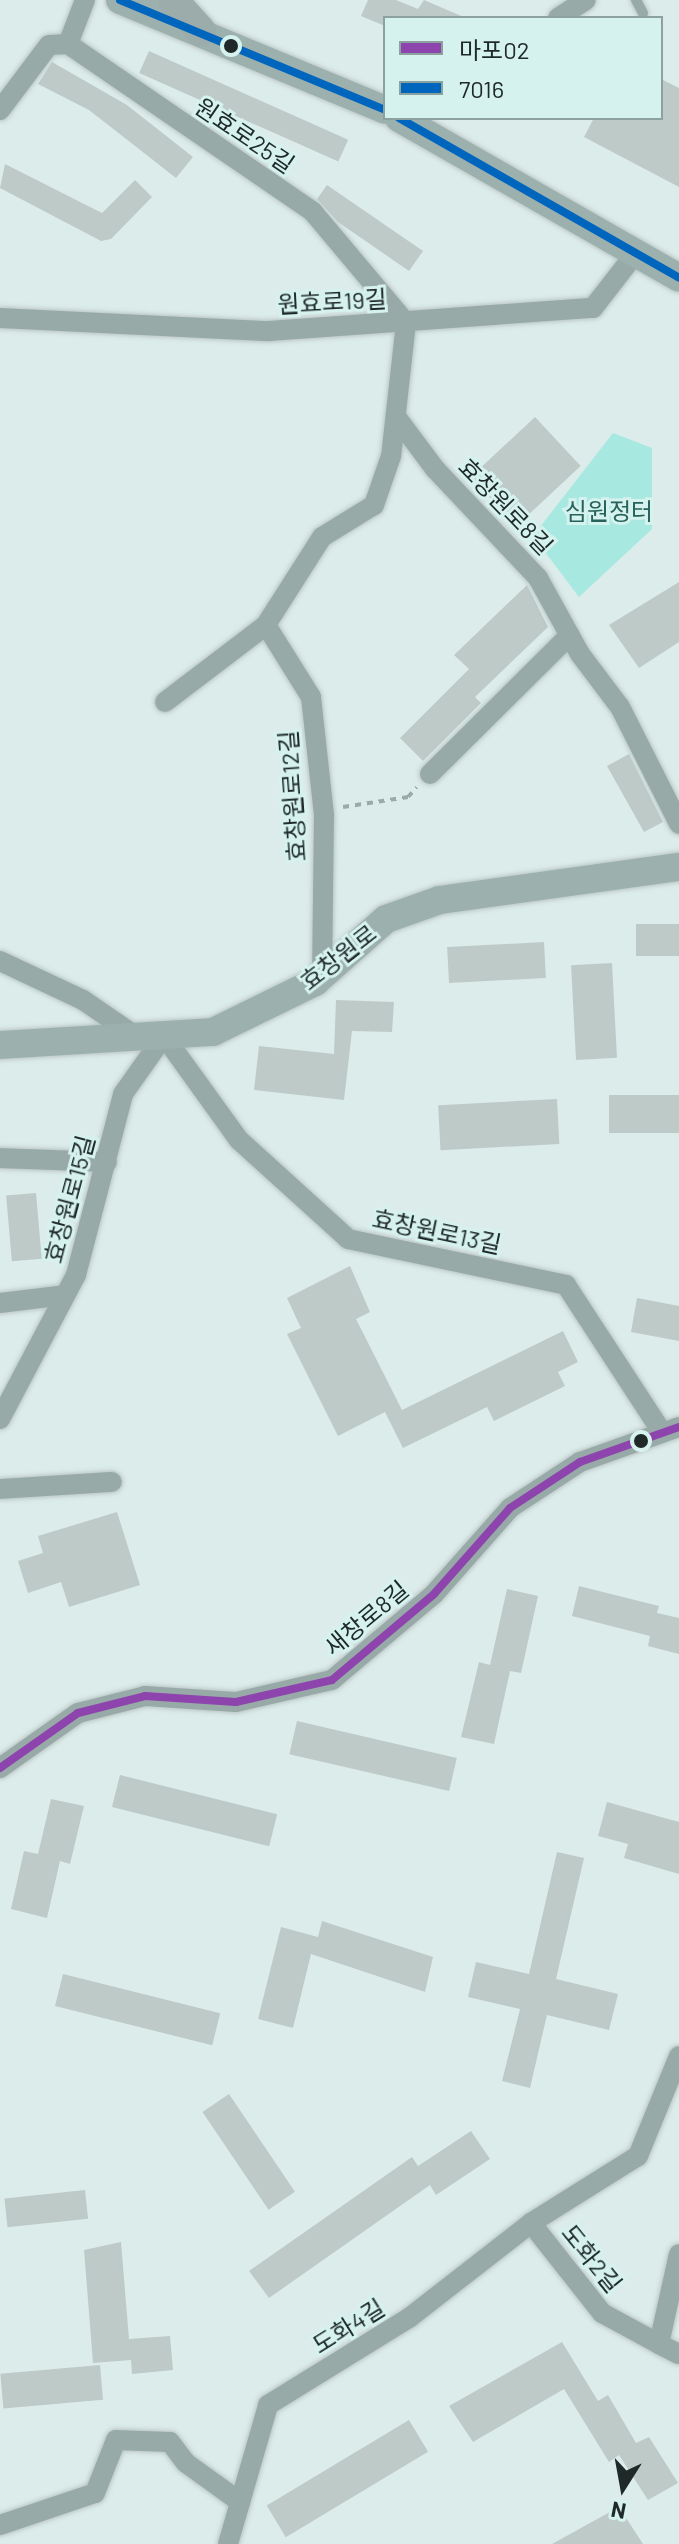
<!DOCTYPE html>
<meta charset="utf-8">
<style>
body{margin:0}
#map{position:relative;width:679px;height:2544px;overflow:hidden;background:#dcecea;font-family:Barlow,"Noto Sans KR",sans-serif}
div>[style]{position:absolute}
.green>*{inset:0;background:#a7e8e1}
.building>*{inset:0;background:#becac8;transform-origin:0 0}
.path>*{height:4px;margin-top:-2px;transform-origin:0;background:repeating-linear-gradient(90deg,#9baaa8 0 6px,transparent 0 12px)}
.roads{filter:drop-shadow(0 0 2px #bbc7c6) drop-shadow(0 0 2px #bbc7c6)}
.lane>*{height:10px;margin:-5px;padding:0 5px;transform-origin:5px;border-radius:5px;background:#98aaa8}
.street>*{height:20px;margin:-10px;padding:0 10px;transform-origin:10px;border-radius:10px;background:#98aaa8}
.secondary>*{height:28px;margin:-14px;padding:0 14px;transform-origin:14px;border-radius:14px;background:#9cb1ae}
.primary>*{height:30px;margin:-15px;padding:0 15px;transform-origin:15px;border-radius:15px;background:#9bacaa}
.bus-1>*{height:8px;margin:-4px;padding:0 4px;transform-origin:4px;border-radius:4px;background:#8e44ad}
.bus-2>*{height:8px;margin:-4px;padding:0 4px;transform-origin:4px;border-radius:4px;background:#0065bd}
.dots>*{width:22px;height:22px;translate:-50% -50%;box-sizing:border-box;border:4px solid #d6f2ee;border-radius:50%}
span{translate:-50% -50%;white-space:nowrap;text-align:center;line-height:1.15;-webkit-text-stroke:6px #d6f2ee;paint-order:stroke}
.street-label{font-size:24px;color:#1e2928}
.park-label{font-size:24px;color:#27625c}
.legend{position:absolute;left:383px;top:16px;width:280px;height:104px;box-sizing:border-box;background:#d6f2ee;border:2px solid #8ca29f;margin:0;padding:10px 14px;list-style:none;font-size:24px;color:#1e2928}
.legend li{display:flex;align-items:center;gap:16px;height:40px}
.legend b{width:40px;border:2px solid #8ca29f}
.north{position:absolute;left:583px;top:2448px;width:80px;height:80px;-webkit-text-stroke:6px #d6f2ee;paint-order:stroke;rotate:191deg;font-size:22px;font-weight:700;line-height:32px;text-align:center;color:#1e2928}
.north::after{content:'';display:block;margin:auto;width:28px;height:36px;background:#1e2928;clip-path:polygon(50% 0,100% 100%,50% 72%,0 100%)}
</style>
<div id="map">
<div class="green">
<i style="clip-path:polygon(613px 433px,652px 448px,652px 529px,579px 597px,533px 536px)"></i>
</div>
<div class="building">
<i style="clip-path:polygon(368px 0,396px 0,418px 9px,424px 0,466px 18px,385px 18px,385px 26px,361px 16px)"></i>
<i style="left:149px;top:51px;width:218px;height:24px;rotate:24deg"></i>
<i style="clip-path:polygon(52px 62px,127px 105px,193px 157px,176px 178px,89px 110px,38px 84px)"></i>
<i style="clip-path:polygon(661px 79px,679px 88px,679px 187px,584px 137px,594px 118px,661px 118px)"></i>
<i style="clip-path:polygon(5px 164px,102px 213px,135px 180px,152px 197px,111px 239px,101px 241px,0 188px)"></i>
<i style="clip-path:polygon(327px 185px,423px 251px,409px 271px,338px 222px,317px 199px)"></i>
<i style="left:535px;top:417px;width:67px;height:88px;rotate:47deg"></i>
<i style="clip-path:polygon(679px 582px,679px 642px,639px 668px,609px 625px)"></i>
<i style="clip-path:polygon(527px 585px,548px 627px,475px 697px,481px 703px,423px 761px,400px 738px,469px 669px,454px 655px)"></i>
<i style="clip-path:polygon(629px 754px,663px 822px,644px 832px,607px 766px)"></i>
<i style="left:679px;top:924px;width:32px;height:43px;rotate:90deg"></i>
<i style="left:544px;top:942px;width:36px;height:97px;rotate:87deg"></i>
<i style="left:612px;top:963px;width:95px;height:41px;rotate:87deg"></i>
<i style="clip-path:polygon(336px 1000px,394px 1002px,392px 1032px,352px 1031px,344px 1100px,254px 1090px,259px 1046px,334px 1054px)"></i>
<i style="left:679px;top:1095px;width:38px;height:70px;rotate:90deg"></i>
<i style="left:557px;top:1099px;width:45px;height:119px;rotate:87deg"></i>
<i style="left:36px;top:1193px;width:66px;height:30px;rotate:85deg"></i>
<i style="clip-path:polygon(350px 1266px,370px 1312px,356px 1319px,402px 1410px,563px 1331px,578px 1362px,558px 1372px,565px 1386px,494px 1421px,487px 1407px,403px 1448px,385px 1412px,338px 1436px,287px 1334px,301px 1328px,287px 1298px)"></i>
<i style="clip-path:polygon(637px 1298px,679px 1306px,679px 1341px,631px 1332px)"></i>
<i style="clip-path:polygon(117px 1512px,140px 1585px,69px 1607px,61px 1582px,28px 1593px,18px 1561px,43px 1553px,38px 1536px)"></i>
<i style="clip-path:polygon(579px 1586px,659px 1606px,657px 1613px,679px 1618px,679px 1654px,648px 1646px,650px 1636px,572px 1616px)"></i>
<i style="clip-path:polygon(507px 1589px,538px 1596px,521px 1673px,510px 1671px,494px 1744px,461px 1737px,479px 1662px,490px 1665px)"></i>
<i style="left:297px;top:1721px;width:164px;height:34px;rotate:13deg"></i>
<i style="left:120px;top:1775px;width:162px;height:33px;rotate:14deg"></i>
<i style="clip-path:polygon(51px 1799px,84px 1806px,70px 1864px,60px 1861px,47px 1918px,11px 1909px,24px 1851px,38px 1854px)"></i>
<i style="clip-path:polygon(607px 1802px,679px 1822px,679px 1874px,624px 1858px,628px 1844px,598px 1836px)"></i>
<i style="clip-path:polygon(557px 1852px,584px 1858px,556px 1979px,618px 1994px,609px 2030px,547px 2015px,530px 2088px,502px 2081px,520px 2009px,468px 1997px,476px 1962px,529px 1974px)"></i>
<i style="clip-path:polygon(322px 1921px,433px 1957px,425px 1992px,311px 1954px,293px 2028px,258px 2019px,281px 1927px,318px 1937px)"></i>
<i style="left:63px;top:1974px;width:162px;height:33px;rotate:14deg"></i>
<i style="left:229px;top:2094px;width:118px;height:32px;rotate:56deg"></i>
<i style="clip-path:polygon(471px 2131px,490px 2159px,436px 2195px,430px 2185px,269px 2298px,249px 2271px,412px 2157px,418px 2166px)"></i>
<i style="left:85px;top:2190px;width:29px;height:81px;rotate:84deg"></i>
<i style="clip-path:polygon(121px 2242px,129px 2339px,170px 2336px,173px 2370px,132px 2374px,131px 2360px,93px 2363px,84px 2250px)"></i>
<i style="clip-path:polygon(562px 2342px,598px 2401px,608px 2395px,636px 2443px,649px 2437px,678px 2483px,648px 2500px,619px 2455px,609px 2462px,564px 2389px,473px 2442px,449px 2406px)"></i>
<i style="left:100px;top:2365px;width:35px;height:100px;rotate:85deg"></i>
<i style="left:409px;top:2420px;width:37px;height:166px;rotate:59deg"></i>
<i style="clip-path:polygon(619px 2507px,643px 2544px,552px 2544px)"></i>
</div>
<div class="path">
<i style="left:343px;top:807px;width:66px;rotate:-8.7deg"></i>
<i style="left:408px;top:797px;width:13px;rotate:-48deg"></i>
</div>
<div class="roads">
<div class="lane">
<i style="left:636px;top:0;width:15px;rotate:62deg"></i>
</div>
<div class="street">
<i style="left:558px;top:18px;width:33px;rotate:-33deg"></i>
<i style="left:68px;top:44px;width:297px;rotate:34.4deg"></i>
<i style="left:313px;top:212px;width:145px;rotate:50deg"></i>
<i style="left:406px;top:323px;width:134px;rotate:96.4deg"></i>
<i style="left:391px;top:456px;width:52px;rotate:109.1deg"></i>
<i style="left:374px;top:505px;width:61px;rotate:148.4deg"></i>
<i style="left:322px;top:537px;width:104px;rotate:122.5deg"></i>
<i style="left:266px;top:625px;width:85px;rotate:58deg"></i>
<i style="left:311px;top:697px;width:119px;rotate:83.7deg"></i>
<i style="left:324px;top:815px;width:161px;rotate:90.7deg"></i>
<i style="left:68px;top:44px;width:47px;rotate:-68.9deg"></i>
<i style="left:0;top:110px;width:81px;rotate:-53deg"></i>
<i style="left:49px;top:45px;width:19px;rotate:-3deg"></i>
<i style="left:0;top:318px;width:269px;rotate:2.8deg"></i>
<i style="left:269px;top:331px;width:325px;rotate:-4.1deg"></i>
<i style="left:593px;top:308px;width:73px;rotate:-52.2deg"></i>
<i style="left:397px;top:418px;width:64px;rotate:53.3deg"></i>
<i style="left:435px;top:469px;width:150px;rotate:46.6deg"></i>
<i style="left:538px;top:578px;width:87px;rotate:61.1deg"></i>
<i style="left:580px;top:654px;width:66px;rotate:53deg"></i>
<i style="left:620px;top:707px;width:131px;rotate:63.2deg"></i>
<i style="left:165px;top:702px;width:127px;rotate:-37.3deg"></i>
<i style="left:430px;top:774px;width:197px;rotate:-44.8deg"></i>
<i style="left:0;top:961px;width:92px;rotate:25.2deg"></i>
<i style="left:83px;top:1000px;width:65px;rotate:34.4deg"></i>
<i style="left:0;top:1158px;width:107px;rotate:2.1deg"></i>
<i style="left:0;top:1303px;width:65px;rotate:-7deg"></i>
<i style="left:0;top:1419px;width:163px;rotate:-62.2deg"></i>
<i style="left:76px;top:1275px;width:187px;rotate:-75.4deg"></i>
<i style="left:123px;top:1094px;width:71px;rotate:-54.7deg"></i>
<i style="left:164px;top:1036px;width:128px;rotate:54.2deg"></i>
<i style="left:239px;top:1140px;width:147px;rotate:42.2deg"></i>
<i style="left:348px;top:1239px;width:223px;rotate:11.9deg"></i>
<i style="left:566px;top:1285px;width:176px;rotate:56.9deg"></i>
<i style="left:0;top:1489px;width:112px;rotate:-3.6deg"></i>
<i style="left:0;top:1768px;width:95px;rotate:-35.2deg"></i>
<i style="left:78px;top:1713px;width:69px;rotate:-14.2deg"></i>
<i style="left:145px;top:1696px;width:91px;rotate:3.8deg"></i>
<i style="left:236px;top:1702px;width:98px;rotate:-12.9deg"></i>
<i style="left:332px;top:1680px;width:133px;rotate:-40.1deg"></i>
<i style="left:434px;top:1594px;width:115px;rotate:-48.5deg"></i>
<i style="left:510px;top:1508px;width:84px;rotate:-33.3deg"></i>
<i style="left:580px;top:1462px;width:105px;rotate:-19.5deg"></i>
<i style="left:531px;top:2223px;width:115px;rotate:51.7deg"></i>
<i style="left:602px;top:2313px;width:65px;rotate:28.5deg"></i>
<i style="left:659px;top:2344px;width:92px;rotate:-77.5deg"></i>
<i style="left:659px;top:2344px;width:22px;rotate:27deg"></i>
<i style="left:0;top:2525px;width:100px;rotate:-18.6deg"></i>
<i style="left:95px;top:2493px;width:57px;rotate:-68.4deg"></i>
<i style="left:116px;top:2440px;width:54px;rotate:2.1deg"></i>
<i style="left:170px;top:2442px;width:26px;rotate:53deg"></i>
<i style="left:186px;top:2463px;width:67px;rotate:35.8deg"></i>
<i style="left:228px;top:2544px;width:145px;rotate:-73.9deg"></i>
<i style="left:268px;top:2405px;width:166px;rotate:-31.7deg"></i>
<i style="left:409px;top:2318px;width:155px;rotate:-37.9deg"></i>
<i style="left:531px;top:2223px;width:126px;rotate:-32.1deg"></i>
<i style="left:638px;top:2156px;width:108px;rotate:-67.7deg"></i>
</div>
<div class="secondary">
<i style="left:120px;top:0;width:287px;rotate:22.5deg"></i>
<i style="left:399px;top:118px;width:322px;rotate:29.7deg"></i>
<i style="left:0;top:1045px;width:213px;rotate:-3.5deg"></i>
<i style="left:213px;top:1032px;width:114px;rotate:-26.1deg"></i>
<i style="left:315px;top:982px;width:95px;rotate:-41.6deg"></i>
<i style="left:386px;top:919px;width:57px;rotate:-19.4deg"></i>
<i style="left:440px;top:900px;width:241px;rotate:-7.9deg"></i>
</div>
<div class="primary">
<i style="left:173px;top:0;width:42px;rotate:47.9deg"></i>
</div>
</div>
<div class="bus-1">
<i style="left:0;top:1768px;width:95px;rotate:-35.2deg"></i>
<i style="left:78px;top:1713px;width:69px;rotate:-14.2deg"></i>
<i style="left:145px;top:1696px;width:91px;rotate:3.8deg"></i>
<i style="left:236px;top:1702px;width:98px;rotate:-12.9deg"></i>
<i style="left:332px;top:1680px;width:133px;rotate:-40.1deg"></i>
<i style="left:434px;top:1594px;width:115px;rotate:-48.5deg"></i>
<i style="left:510px;top:1508px;width:84px;rotate:-33.3deg"></i>
<i style="left:580px;top:1462px;width:105px;rotate:-19.5deg"></i>
</div>
<div class="bus-2">
<i style="left:120px;top:0;width:287px;rotate:22.5deg"></i>
<i style="left:399px;top:118px;width:322px;rotate:29.7deg"></i>
</div>
<div class="dots">
<i style="left:231px;top:46px;background:#1e2928"></i>
<i style="left:641px;top:1441px;background:#1e2928"></i>
</div>
<div class="street-label">
<span style="left:245px;top:135px;rotate:34deg">원효로25길</span>
<span style="left:332px;top:301px;rotate:-3deg">원효로19길</span>
<span style="left:506px;top:506px;rotate:46deg">효창원로8길</span>
<span style="left:292px;top:796px;rotate:-94deg">효창원로12길</span>
<span style="left:338px;top:957px;rotate:-38deg">효창원로</span>
<span style="left:69px;top:1199px;rotate:-75deg">효창원로15길</span>
<span style="left:437px;top:1231px;rotate:12deg">효창원로13길</span>
<span style="left:366px;top:1618px;rotate:-40deg">새창로8길</span>
<span style="left:592px;top:2258px;rotate:51deg">도화2길</span>
<span style="left:348px;top:2326px;rotate:-32deg">도화4길</span>
</div>
<div class="park-label">
<span style="left:609px;top:511px">심원정터</span>
</div>
<ul class="legend">
<li><b style="height:10px;background:#8e44ad"></b>마포02</li>
<li><b style="height:10px;background:#0065bd"></b>7016</li>
</ul>
<div class="north">N</div>
</div>
